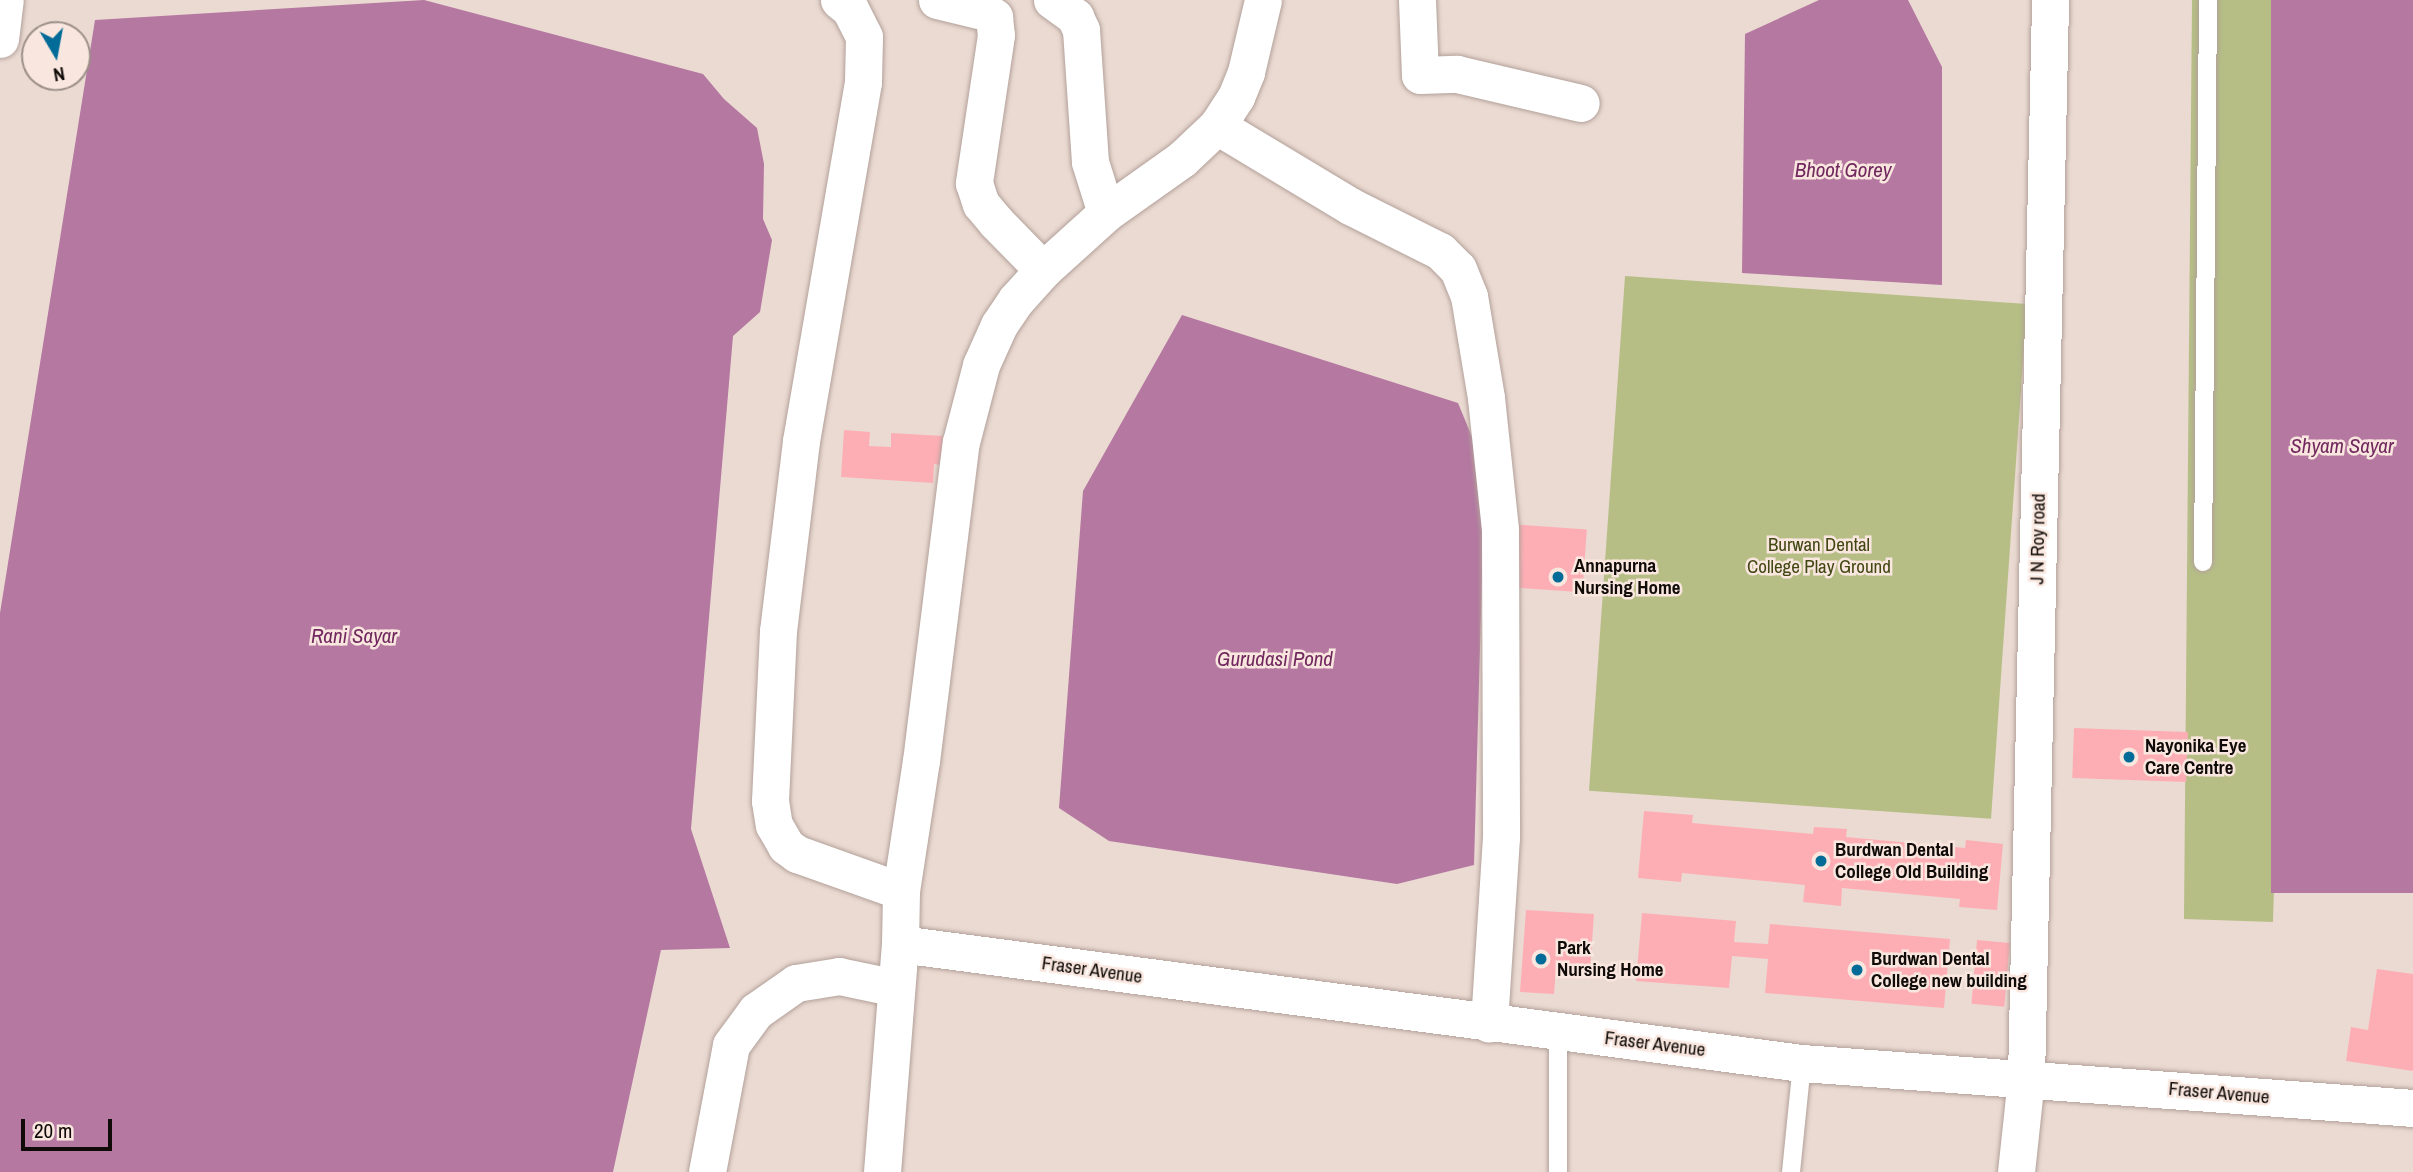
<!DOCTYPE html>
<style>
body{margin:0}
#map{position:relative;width:2413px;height:1172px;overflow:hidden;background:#ebdad2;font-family:"Archivo Narrow",sans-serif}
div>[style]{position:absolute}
.green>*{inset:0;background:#b6be86;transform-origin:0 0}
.water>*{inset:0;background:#b478a1;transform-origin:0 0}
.building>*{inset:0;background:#fdaeb5;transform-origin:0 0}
.roads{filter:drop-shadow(0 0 2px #b2a19a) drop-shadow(0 0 2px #b2a19a)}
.service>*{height:18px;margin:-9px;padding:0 9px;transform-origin:9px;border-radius:9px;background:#fff}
.minor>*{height:37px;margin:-18.5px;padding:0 18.5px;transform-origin:18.5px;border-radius:18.5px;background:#fff}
.dots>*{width:19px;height:19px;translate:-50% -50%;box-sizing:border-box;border:4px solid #f9e7df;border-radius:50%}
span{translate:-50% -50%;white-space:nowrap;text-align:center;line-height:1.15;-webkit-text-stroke:5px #f9e7df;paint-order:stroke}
.street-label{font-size:19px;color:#100b08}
.park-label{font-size:19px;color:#414713}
.poi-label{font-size:19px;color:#100b08;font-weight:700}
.left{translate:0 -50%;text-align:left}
.water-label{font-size:21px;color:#71285e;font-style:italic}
.north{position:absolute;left:21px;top:21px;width:70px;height:70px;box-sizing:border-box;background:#f9e7df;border:2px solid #9c8f89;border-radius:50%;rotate:170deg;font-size:19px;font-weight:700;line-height:28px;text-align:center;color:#100b08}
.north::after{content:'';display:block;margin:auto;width:24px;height:32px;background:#026b98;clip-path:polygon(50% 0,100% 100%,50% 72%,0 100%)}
.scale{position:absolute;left:21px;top:1119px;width:91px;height:32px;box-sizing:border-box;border:4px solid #100b08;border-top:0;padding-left:9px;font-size:21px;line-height:24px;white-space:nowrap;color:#100b08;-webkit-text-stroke:5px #f9e7df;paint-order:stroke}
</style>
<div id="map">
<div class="green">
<i style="clip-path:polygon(2192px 0,2300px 0,2273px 922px,2184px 919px)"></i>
<i style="left:1625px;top:276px;width:403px;height:516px;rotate:4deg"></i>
</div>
<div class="water">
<i style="clip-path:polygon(424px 0,703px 74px,724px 99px,757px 128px,764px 164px,763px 219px,772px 240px,760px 312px,733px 336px,691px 829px,730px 948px,661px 950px,613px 1172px,0 1172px,0 613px,95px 20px)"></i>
<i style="clip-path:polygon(1819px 0,1908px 0,1942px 67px,1942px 285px,1742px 273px,1745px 34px)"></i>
<i style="left:2271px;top:0;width:142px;height:893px"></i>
<i style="clip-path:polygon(1182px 315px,1458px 403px,1485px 468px,1474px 865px,1397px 884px,1109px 841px,1059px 808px,1083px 491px)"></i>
</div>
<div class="building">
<i style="clip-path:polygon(844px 430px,870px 432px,869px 446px,891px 447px,891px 433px,943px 436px,941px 465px,934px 464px,933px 483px,841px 477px)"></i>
<i style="left:1509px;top:524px;width:78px;height:63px;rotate:4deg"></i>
<i style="left:2074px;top:728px;width:114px;height:50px;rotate:2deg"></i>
<i style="clip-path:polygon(1644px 811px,1693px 815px,1692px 823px,1813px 834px,1814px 827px,1847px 829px,1846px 837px,1965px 848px,1966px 840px,2003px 844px,1997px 910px,1959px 907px,1960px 899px,1842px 888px,1841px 906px,1803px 902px,1805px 885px,1682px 873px,1681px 882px,1638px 878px)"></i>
<i style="clip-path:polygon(1526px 910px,1594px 914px,1590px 970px,1556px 968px,1554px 994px,1520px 992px)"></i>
<i style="clip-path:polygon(1642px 913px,1736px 921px,1734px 942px,1768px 944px,1770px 924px,1950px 939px,1944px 1008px,1765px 993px,1768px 959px,1732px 956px,1729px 988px,1636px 981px)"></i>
<i style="left:1977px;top:940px;width:33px;height:64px;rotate:5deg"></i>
<i style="clip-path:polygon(2377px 969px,2413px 974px,2413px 1071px,2346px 1061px,2351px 1027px,2368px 1030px)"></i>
</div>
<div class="roads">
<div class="service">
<i style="left:2203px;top:562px;width:562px;rotate:-89.49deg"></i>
<i style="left:1558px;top:1032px;width:140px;rotate:90deg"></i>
<i style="left:1791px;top:1172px;width:110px;rotate:-84.2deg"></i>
</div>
<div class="minor">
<i style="left:839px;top:0;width:14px;rotate:39deg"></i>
<i style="left:850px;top:9px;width:31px;rotate:63deg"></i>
<i style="left:864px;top:37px;width:45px;rotate:91.3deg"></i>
<i style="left:863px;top:82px;width:364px;rotate:99.8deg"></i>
<i style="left:801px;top:441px;width:191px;rotate:96.9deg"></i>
<i style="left:778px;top:631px;width:170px;rotate:92.7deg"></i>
<i style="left:770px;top:801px;width:24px;rotate:81deg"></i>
<i style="left:774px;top:825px;width:24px;rotate:60deg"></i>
<i style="left:786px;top:846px;width:14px;rotate:36deg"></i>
<i style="left:797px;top:854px;width:110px;rotate:19.6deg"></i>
<i style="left:937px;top:0;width:51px;rotate:13.5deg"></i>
<i style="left:987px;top:12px;width:9px;rotate:36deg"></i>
<i style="left:994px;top:17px;width:18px;rotate:84deg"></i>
<i style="left:996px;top:35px;width:150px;rotate:98.5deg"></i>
<i style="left:974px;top:183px;width:22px;rotate:72deg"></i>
<i style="left:981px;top:204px;width:23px;rotate:50deg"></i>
<i style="left:996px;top:222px;width:67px;rotate:45.6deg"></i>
<i style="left:1052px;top:0;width:29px;rotate:36deg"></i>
<i style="left:1075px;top:17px;width:14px;rotate:65deg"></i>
<i style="left:1081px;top:30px;width:132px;rotate:86.1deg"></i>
<i style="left:1090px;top:162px;width:53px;rotate:72.6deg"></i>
<i style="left:1417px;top:0;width:75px;rotate:87.7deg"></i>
<i style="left:1420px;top:75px;width:37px;rotate:-2deg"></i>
<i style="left:1457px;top:74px;width:127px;rotate:13.2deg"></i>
<i style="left:0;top:39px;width:39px;rotate:-83deg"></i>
<i style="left:1217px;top:126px;width:155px;rotate:31deg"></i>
<i style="left:1350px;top:206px;width:101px;rotate:26.6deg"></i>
<i style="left:1440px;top:251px;width:25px;rotate:45deg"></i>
<i style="left:1458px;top:269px;width:29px;rotate:68deg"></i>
<i style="left:1469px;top:296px;width:103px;rotate:80.5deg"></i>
<i style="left:1486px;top:398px;width:133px;rotate:83.9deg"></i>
<i style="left:1500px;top:530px;width:307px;rotate:89.8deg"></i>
<i style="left:1501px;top:837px;width:187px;rotate:93.7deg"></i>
<i style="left:900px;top:944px;width:910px;rotate:7.52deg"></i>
<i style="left:1802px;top:1063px;width:613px;rotate:4.21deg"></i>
<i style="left:707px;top:1172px;width:129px;rotate:-79.3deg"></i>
<i style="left:731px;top:1045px;width:42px;rotate:-53.7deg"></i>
<i style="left:756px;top:1011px;width:49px;rotate:-35deg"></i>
<i style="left:796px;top:983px;width:44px;rotate:-9.2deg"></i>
<i style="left:839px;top:976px;width:58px;rotate:11.9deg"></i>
<i style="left:882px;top:1172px;width:229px;rotate:-85.5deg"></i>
<i style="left:900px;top:944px;width:53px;rotate:-88.9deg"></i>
<i style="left:901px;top:891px;width:132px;rotate:-81.3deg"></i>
<i style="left:921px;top:761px;width:321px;rotate:-82.9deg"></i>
<i style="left:961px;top:442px;width:80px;rotate:-75.4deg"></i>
<i style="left:981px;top:365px;width:44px;rotate:-65.8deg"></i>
<i style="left:999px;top:325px;width:30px;rotate:-56deg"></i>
<i style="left:1016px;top:300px;width:40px;rotate:-48deg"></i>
<i style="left:1043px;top:270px;width:85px;rotate:-42.1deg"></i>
<i style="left:1106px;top:213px;width:93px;rotate:-35.4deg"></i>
<i style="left:1182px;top:159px;width:48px;rotate:-43.3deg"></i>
<i style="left:1217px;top:126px;width:35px;rotate:-57deg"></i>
<i style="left:1236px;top:97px;width:27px;rotate:-68deg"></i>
<i style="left:1246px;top:72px;width:74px;rotate:-76.7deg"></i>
<i style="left:2016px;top:1172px;width:95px;rotate:-83.9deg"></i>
<i style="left:2026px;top:1078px;width:1078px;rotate:-88.72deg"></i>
</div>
</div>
<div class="dots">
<i style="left:1558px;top:577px;background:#026b98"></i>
<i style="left:2129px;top:757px;background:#026b98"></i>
<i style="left:1821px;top:861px;background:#026b98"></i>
<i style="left:1541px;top:959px;background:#026b98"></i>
<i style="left:1857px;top:970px;background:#026b98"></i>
</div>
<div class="street-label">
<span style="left:2038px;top:539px;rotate:-89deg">J N Roy road</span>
<span style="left:1092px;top:970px;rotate:8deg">Fraser Avenue</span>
<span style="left:1655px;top:1044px;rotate:7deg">Fraser Avenue</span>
<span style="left:2219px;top:1093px;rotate:5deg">Fraser Avenue</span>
</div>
<div class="park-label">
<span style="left:1819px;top:556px">Burwan Dental<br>College Play Ground</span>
</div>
<div class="poi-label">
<span class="left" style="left:1574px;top:577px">Annapurna<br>Nursing Home</span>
<span class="left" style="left:2145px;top:757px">Nayonika Eye<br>Care Centre</span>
<span class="left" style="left:1835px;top:861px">Burdwan Dental<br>College Old Building</span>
<span class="left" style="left:1557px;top:959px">Park<br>Nursing Home</span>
<span class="left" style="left:1871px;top:970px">Burdwan Dental<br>College new building</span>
</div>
<div class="water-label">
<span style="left:1843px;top:170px">Bhoot Gorey</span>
<span style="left:2342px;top:446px">Shyam Sayar</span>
<span style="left:354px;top:636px">Rani Sayar</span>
<span style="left:1275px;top:659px">Gurudasi Pond</span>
</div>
<div class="north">N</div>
<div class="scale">20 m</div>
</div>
